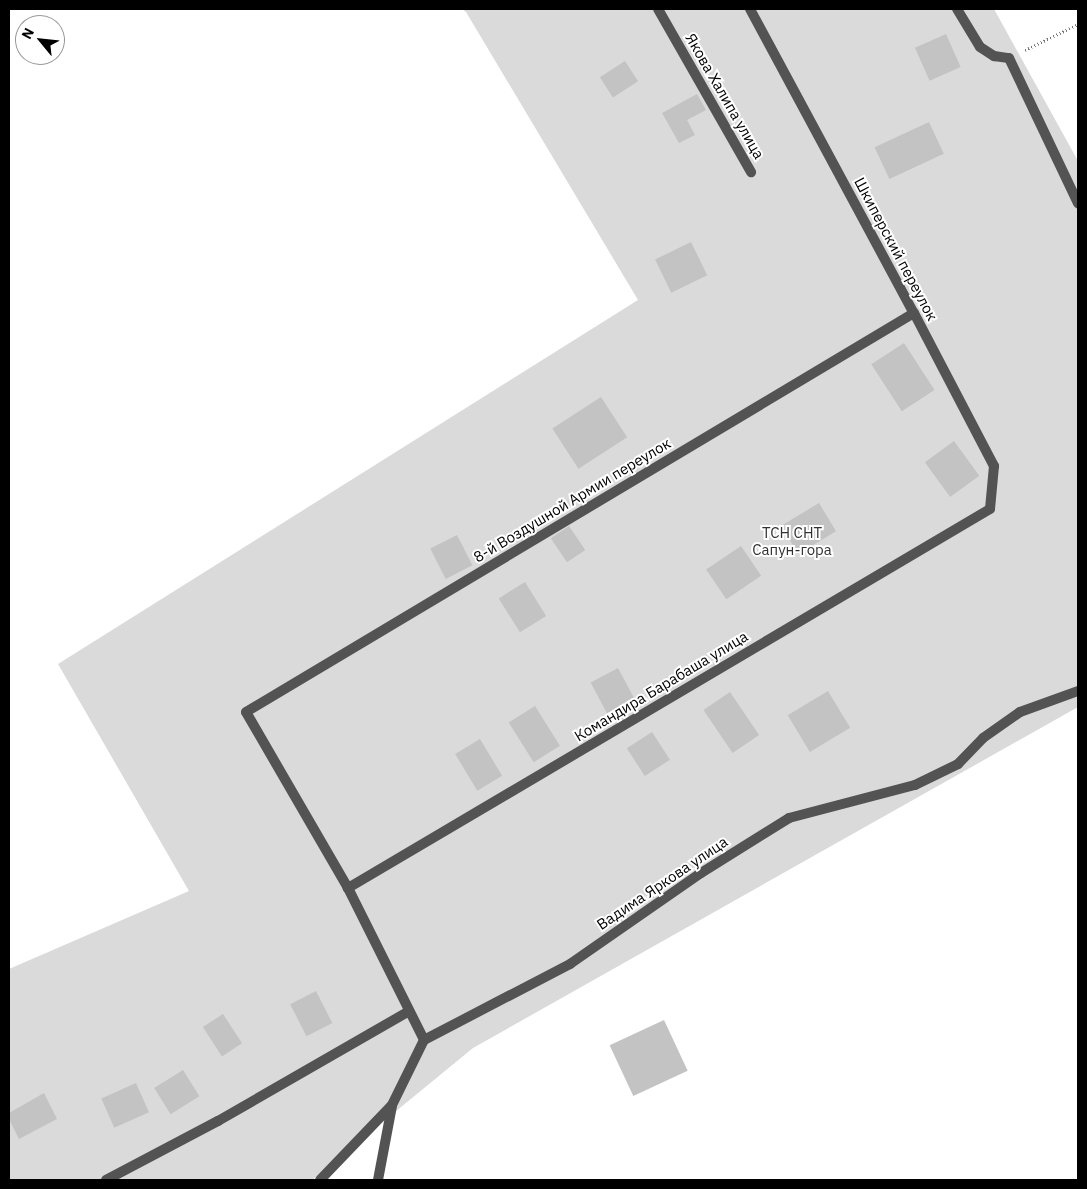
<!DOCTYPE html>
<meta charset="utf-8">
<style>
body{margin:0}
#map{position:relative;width:1087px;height:1189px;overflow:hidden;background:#fff;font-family:"IBM Plex Sans",sans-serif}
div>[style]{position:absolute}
.green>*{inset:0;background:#dadada}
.building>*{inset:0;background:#c3c3c3;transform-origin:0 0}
.path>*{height:3px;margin-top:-1.5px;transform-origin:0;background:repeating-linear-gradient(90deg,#757575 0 1px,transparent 0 3.5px)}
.lane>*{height:10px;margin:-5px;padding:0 5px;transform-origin:5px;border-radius:5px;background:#535353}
.street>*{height:10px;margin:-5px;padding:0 5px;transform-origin:5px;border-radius:5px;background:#535353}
span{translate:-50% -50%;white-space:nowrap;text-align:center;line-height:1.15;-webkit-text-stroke:4px #fff;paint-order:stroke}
.street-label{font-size:15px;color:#000}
.park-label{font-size:15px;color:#313131}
.frame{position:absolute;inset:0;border:10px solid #000;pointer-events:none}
.north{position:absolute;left:15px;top:15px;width:50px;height:50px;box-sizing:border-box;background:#fff;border:1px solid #999;border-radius:50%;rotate:298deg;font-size:14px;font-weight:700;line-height:20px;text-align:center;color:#000}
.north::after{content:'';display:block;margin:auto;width:18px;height:22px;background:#000;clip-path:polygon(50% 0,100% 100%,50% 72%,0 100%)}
</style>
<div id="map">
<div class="green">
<i style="clip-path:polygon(462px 9px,994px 9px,1078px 161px,1078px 707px,473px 1048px,312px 1180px,9px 1180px,9px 969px,189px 891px,58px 664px,638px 300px,466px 12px)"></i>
</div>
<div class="building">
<i style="left:946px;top:34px;width:36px;height:34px;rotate:66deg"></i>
<i style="left:625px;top:61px;width:24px;height:30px;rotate:57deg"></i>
<i style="clip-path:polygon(697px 94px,706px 110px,687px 120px,695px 135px,679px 143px,662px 113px)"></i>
<i style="left:929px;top:122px;width:35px;height:60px;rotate:65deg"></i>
<i style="left:691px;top:242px;width:37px;height:40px;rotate:64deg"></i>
<i style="left:904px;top:343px;width:56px;height:39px;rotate:57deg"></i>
<i style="left:601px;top:397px;width:48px;height:58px;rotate:57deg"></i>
<i style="left:954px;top:441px;width:43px;height:36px;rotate:54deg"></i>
<i style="left:819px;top:503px;width:33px;height:44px;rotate:59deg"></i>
<i style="left:569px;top:526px;width:29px;height:22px;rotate:56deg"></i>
<i style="left:457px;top:535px;width:34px;height:30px;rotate:63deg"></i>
<i style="left:741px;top:546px;width:36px;height:42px;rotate:56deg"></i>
<i style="left:525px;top:582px;width:40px;height:31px;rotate:58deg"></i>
<i style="left:618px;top:668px;width:40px;height:31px;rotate:62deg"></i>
<i style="left:828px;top:691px;width:43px;height:47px;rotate:59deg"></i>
<i style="left:730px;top:692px;width:52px;height:32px;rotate:56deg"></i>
<i style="left:535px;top:706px;width:47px;height:31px;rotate:58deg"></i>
<i style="left:652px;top:732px;width:33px;height:30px;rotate:57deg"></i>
<i style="left:480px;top:739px;width:43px;height:29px;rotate:59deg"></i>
<i style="left:316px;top:991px;width:36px;height:29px;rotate:63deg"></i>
<i style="left:223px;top:1014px;width:35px;height:24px;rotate:57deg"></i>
<i style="left:664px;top:1020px;width:56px;height:60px;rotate:65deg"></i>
<i style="left:183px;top:1070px;width:31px;height:34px;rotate:58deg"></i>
<i style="left:136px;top:1083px;width:32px;height:38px;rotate:66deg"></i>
<i style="clip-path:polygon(44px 1093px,57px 1119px,19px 1139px,9px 1119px,9px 1113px)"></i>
</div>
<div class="path">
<i style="left:1025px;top:50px;width:59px;rotate:-26.1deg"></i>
</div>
<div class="lane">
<i style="left:658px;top:9px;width:188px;rotate:60.3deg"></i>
<i style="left:750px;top:9px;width:345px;rotate:61.7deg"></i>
<i style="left:914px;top:313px;width:173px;rotate:62.4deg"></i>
<i style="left:994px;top:466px;width:43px;rotate:95.3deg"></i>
<i style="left:990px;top:509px;width:746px;rotate:149.44deg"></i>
<i style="left:348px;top:888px;width:203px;rotate:-120.1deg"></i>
<i style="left:246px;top:712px;width:778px;rotate:-30.85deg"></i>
<i style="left:957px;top:9px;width:44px;rotate:58.8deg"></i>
<i style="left:980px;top:47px;width:17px;rotate:33deg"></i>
<i style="left:994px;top:56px;width:15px;rotate:8deg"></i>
<i style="left:1009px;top:58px;width:161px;rotate:64.6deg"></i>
<i style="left:348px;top:888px;width:170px;rotate:63.4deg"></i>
<i style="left:320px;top:1180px;width:104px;rotate:-46.2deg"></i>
<i style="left:392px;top:1105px;width:72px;rotate:-63.8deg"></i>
<i style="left:424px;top:1040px;width:165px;rotate:-27.5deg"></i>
<i style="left:570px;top:964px;width:160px;rotate:-34.8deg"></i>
<i style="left:701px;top:873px;width:104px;rotate:-32deg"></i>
<i style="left:789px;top:818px;width:130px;rotate:-14.7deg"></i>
<i style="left:915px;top:785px;width:48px;rotate:-26deg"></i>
<i style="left:958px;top:764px;width:36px;rotate:-46deg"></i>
<i style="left:983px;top:738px;width:45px;rotate:-35.1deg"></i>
<i style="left:1020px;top:712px;width:62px;rotate:-19.9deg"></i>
<i style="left:378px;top:1180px;width:75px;rotate:-79.3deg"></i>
</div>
<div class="street">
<i style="left:106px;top:1180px;width:127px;rotate:-27.8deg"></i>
<i style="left:218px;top:1121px;width:220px;rotate:-29.9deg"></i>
</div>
<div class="street-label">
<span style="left:725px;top:96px;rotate:60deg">Якова Халипа улица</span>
<span style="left:896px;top:249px;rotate:62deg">Шкиперский переулок</span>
<span style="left:572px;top:500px;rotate:-31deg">8-й Воздушной Армии переулок</span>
<span style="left:661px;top:686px;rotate:-31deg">Командира Барабаша улица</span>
<span style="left:662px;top:883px;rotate:-34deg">Вадима Яркова улица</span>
</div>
<div class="park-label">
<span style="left:792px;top:541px">ТСН СНТ<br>Сапун-гора</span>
</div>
<div class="frame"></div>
<div class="north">N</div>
</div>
